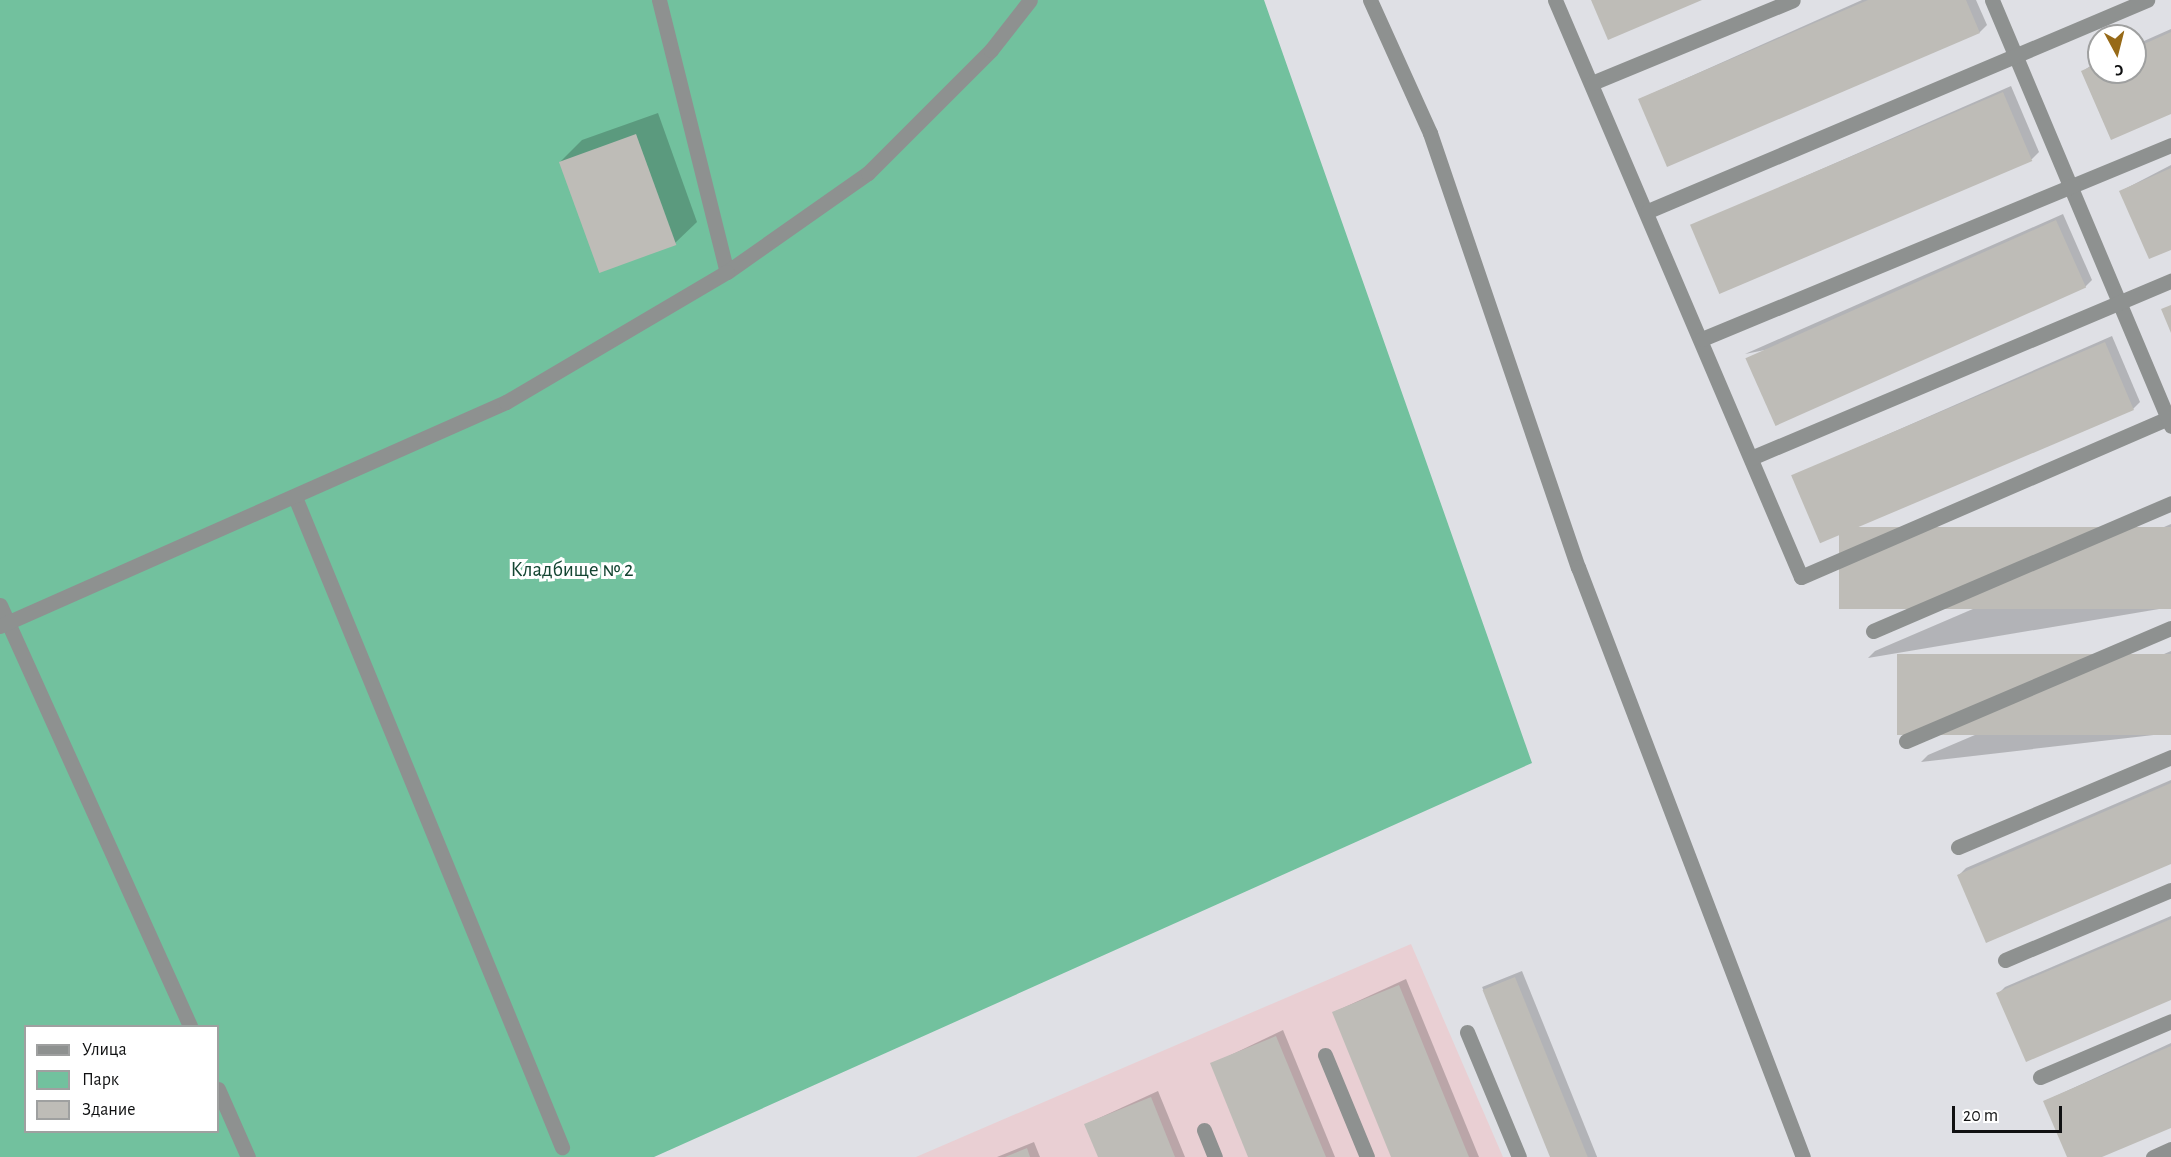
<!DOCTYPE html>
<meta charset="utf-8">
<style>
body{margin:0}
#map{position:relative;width:2171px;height:1157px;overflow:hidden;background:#dfe0e5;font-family:"Alegreya Sans",sans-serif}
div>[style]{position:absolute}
.industrial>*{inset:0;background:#e9cfd3}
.green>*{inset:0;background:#72c19e}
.shadow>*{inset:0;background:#0003;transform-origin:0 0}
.building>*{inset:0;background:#bebcb7;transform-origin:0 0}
.service>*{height:15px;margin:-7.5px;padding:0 7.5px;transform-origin:7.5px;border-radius:7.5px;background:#8e9190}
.minor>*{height:15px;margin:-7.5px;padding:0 7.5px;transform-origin:7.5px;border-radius:7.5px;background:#8e9190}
span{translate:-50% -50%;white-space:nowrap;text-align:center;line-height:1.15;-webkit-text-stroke:6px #fff;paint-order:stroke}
.park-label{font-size:21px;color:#144532}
.legend{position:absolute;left:24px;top:1025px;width:195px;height:108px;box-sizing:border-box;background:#fff;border:2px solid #9fa0a0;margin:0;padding:8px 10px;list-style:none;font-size:18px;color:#101112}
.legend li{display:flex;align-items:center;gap:12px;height:30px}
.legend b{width:30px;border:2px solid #9fa0a0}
.north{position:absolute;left:2087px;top:24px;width:60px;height:60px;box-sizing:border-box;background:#fff;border:2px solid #9fa0a0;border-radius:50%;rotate:173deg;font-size:16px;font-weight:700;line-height:24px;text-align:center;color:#101112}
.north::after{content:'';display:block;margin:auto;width:21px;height:27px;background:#976a18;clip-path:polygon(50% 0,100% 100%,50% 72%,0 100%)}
.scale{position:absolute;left:1952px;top:1106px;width:110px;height:27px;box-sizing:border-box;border:3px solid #101112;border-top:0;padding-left:8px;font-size:18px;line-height:21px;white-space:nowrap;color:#101112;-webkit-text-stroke:4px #fff;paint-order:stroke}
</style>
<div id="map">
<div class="industrial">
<i style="clip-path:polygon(1411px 944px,1503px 1157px,916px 1157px)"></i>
</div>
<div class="green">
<i style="clip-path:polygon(evenodd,0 0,1264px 0,1532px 763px,654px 1157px,0 1157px,0 0,26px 1026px,218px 1026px,218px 1132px,26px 1132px,26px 1026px)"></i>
</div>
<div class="shadow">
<i style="clip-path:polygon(1862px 0,1976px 0,1987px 25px,1980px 32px,1640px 99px)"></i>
<i style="clip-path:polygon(2171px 29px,2171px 112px,2083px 71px,2099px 60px,2099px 72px,2135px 72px,2135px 45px)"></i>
<i style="clip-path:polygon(2011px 86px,2039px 152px,2032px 159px,1692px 226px)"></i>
<i style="clip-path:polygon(658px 113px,697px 222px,675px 243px,560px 162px,582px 140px)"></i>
<i style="clip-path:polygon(2171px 165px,2171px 248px,2121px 191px)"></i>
<i style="clip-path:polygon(2063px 214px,2092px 280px,2085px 287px,1745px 354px)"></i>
<i style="clip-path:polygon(2112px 336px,2140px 402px,2133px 409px,1793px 476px)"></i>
<i style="clip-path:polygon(2171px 524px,2171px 607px,1868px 658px,1875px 651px)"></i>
<i style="clip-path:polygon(2171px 651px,2171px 733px,1921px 762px,1928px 755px)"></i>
<i style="clip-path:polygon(2171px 780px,2171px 862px,1959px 875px,1966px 868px)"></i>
<i style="clip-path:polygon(2171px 916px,2171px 998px,1998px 994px,2005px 987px)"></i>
<i style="left:1522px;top:971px;width:201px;height:43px;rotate:68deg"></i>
<i style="clip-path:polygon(1406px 979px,1479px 1157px,1393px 1157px,1334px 1012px)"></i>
<i style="clip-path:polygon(1283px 1030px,1335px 1157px,1250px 1157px,1212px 1064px)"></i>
<i style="clip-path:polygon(2171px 1043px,2171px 1126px,2098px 1157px,2069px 1157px,2045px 1101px)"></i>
<i style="clip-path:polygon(1158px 1091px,1185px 1157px,1100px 1157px,1086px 1124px)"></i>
<i style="clip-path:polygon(1034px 1142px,1040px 1157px,997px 1157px)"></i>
</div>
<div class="building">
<i style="clip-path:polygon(1591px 0,1702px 0,1608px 40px)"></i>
<i style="clip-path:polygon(1868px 0,1966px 0,1980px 33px,1667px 167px,1638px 99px)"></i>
<i style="clip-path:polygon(2171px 32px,2171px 114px,2111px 140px,2081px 71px,2099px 63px,2099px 72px,2135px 72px,2135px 48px)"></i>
<i style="left:2003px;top:92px;width:75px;height:340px;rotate:67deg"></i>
<i style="left:636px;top:134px;width:118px;height:82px;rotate:70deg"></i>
<i style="clip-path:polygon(2171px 168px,2171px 250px,2149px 259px,2119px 191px)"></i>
<i style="left:2056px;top:220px;width:74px;height:340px;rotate:66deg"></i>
<i style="clip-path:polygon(2171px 305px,2171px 333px,2161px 309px)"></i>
<i style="left:2105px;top:342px;width:74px;height:341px;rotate:67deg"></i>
<i style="left:2171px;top:527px;width:82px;height:332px;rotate:90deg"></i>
<i style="left:2171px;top:654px;width:81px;height:274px;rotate:90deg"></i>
<i style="clip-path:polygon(2171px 783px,2171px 864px,1986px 943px,1957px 875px)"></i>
<i style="clip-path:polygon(2171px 919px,2171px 1000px,2026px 1062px,1996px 993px)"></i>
<i style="left:1515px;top:977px;width:194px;height:35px;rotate:68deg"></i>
<i style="clip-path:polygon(1399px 985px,1469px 1157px,1391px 1157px,1332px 1012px)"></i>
<i style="clip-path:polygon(1276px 1036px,1326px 1157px,1248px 1157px,1210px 1063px)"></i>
<i style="clip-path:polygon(2171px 1046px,2171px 1128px,2102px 1157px,2067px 1157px,2043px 1101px)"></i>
<i style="clip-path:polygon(1151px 1097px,1175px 1157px,1098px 1157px,1084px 1124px)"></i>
<i style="clip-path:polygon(1027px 1148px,1030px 1157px,1005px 1157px)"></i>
</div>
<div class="service">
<i style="left:659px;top:0;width:280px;rotate:76deg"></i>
<i style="left:727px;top:272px;width:172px;rotate:-35.1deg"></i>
<i style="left:868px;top:173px;width:174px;rotate:-45deg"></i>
<i style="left:991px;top:50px;width:63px;rotate:-52deg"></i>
<i style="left:1555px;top:0;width:627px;rotate:66.91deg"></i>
<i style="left:1801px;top:577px;width:403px;rotate:-23.4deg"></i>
<i style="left:1992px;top:0;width:462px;rotate:67.2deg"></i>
<i style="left:1592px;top:83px;width:217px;rotate:-22.4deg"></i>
<i style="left:1648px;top:211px;width:542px;rotate:-22.92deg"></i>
<i style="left:1702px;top:339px;width:508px;rotate:-22.47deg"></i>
<i style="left:1751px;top:458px;width:456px;rotate:-22.9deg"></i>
<i style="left:295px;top:497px;width:703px;rotate:67.67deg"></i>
<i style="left:0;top:605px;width:462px;rotate:65.7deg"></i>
<i style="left:0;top:626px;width:553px;rotate:-23.88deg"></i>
<i style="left:506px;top:402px;width:256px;rotate:-30.5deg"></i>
<i style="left:1873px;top:631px;width:324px;rotate:-23.2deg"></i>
<i style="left:1906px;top:741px;width:288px;rotate:-23.1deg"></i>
<i style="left:1958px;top:847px;width:231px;rotate:-22.9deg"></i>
<i style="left:2005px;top:960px;width:180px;rotate:-22.9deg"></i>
<i style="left:1467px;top:1032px;width:135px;rotate:67.4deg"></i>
<i style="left:1325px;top:1055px;width:110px;rotate:67.6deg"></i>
<i style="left:2040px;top:1077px;width:142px;rotate:-23.1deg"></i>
<i style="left:218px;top:1089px;width:74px;rotate:66.2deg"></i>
<i style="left:1204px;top:1130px;width:29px;rotate:68deg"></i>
<i style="left:2153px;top:1157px;width:20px;rotate:-24deg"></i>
</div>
<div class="minor">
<i style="left:1370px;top:0;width:146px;rotate:65.7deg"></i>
<i style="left:1430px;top:133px;width:459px;rotate:71.2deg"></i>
<i style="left:1578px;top:567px;width:631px;rotate:69.13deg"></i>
</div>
<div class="park-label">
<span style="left:572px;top:570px">Кладбище № 2</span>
</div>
<ul class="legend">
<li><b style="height:8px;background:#8e9190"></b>Улица</li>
<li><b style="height:16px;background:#72c19e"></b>Парк</li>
<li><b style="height:16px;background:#bebcb7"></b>Здание</li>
</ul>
<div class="north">С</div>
<div class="scale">20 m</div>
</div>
